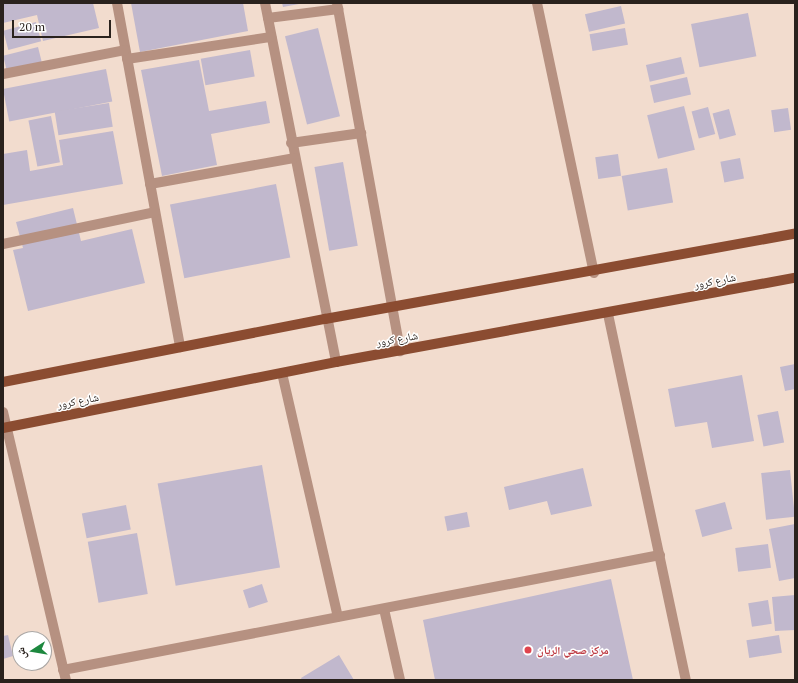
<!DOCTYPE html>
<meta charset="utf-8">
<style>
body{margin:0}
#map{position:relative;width:798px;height:683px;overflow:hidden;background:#f2dcce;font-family:"PT Serif","Noto Naskh Arabic",serif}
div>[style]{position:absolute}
.building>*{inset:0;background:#c1b8cd;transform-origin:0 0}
.minor>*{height:10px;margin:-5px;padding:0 5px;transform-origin:5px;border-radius:5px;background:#b69181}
.major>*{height:10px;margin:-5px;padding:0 5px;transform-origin:5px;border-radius:5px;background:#8b4c31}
.dots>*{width:11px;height:11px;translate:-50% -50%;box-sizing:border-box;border:2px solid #fff;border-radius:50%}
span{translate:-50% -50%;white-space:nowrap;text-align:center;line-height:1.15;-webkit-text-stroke:3px #fff;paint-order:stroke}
.street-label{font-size:11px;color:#2a221d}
.health-label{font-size:11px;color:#be3a42;font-weight:700}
.left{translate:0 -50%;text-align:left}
.frame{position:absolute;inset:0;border:4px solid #2a221d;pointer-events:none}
.north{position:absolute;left:12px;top:631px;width:40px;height:40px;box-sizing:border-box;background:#fff;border:1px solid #aaa7a5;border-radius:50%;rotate:258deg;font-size:11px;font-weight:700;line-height:16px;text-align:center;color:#2a221d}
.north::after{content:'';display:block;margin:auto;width:14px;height:18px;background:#1d883f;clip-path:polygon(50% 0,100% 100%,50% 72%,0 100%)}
.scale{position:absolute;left:12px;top:20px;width:99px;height:18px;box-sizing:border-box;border:2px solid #2a221d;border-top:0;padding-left:5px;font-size:12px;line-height:14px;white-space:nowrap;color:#2a221d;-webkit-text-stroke:3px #fff;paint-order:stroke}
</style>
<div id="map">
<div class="building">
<i style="clip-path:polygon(3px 3px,93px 3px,99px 28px,43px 41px,37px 15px,3px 23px)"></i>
<i style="clip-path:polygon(131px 3px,243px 3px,248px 31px,140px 52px)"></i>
<i style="clip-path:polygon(282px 3px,299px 3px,299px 4px,283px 7px)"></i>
<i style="left:621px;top:6px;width:18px;height:37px;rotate:77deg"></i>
<i style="left:748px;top:13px;width:44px;height:58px;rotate:79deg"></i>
<i style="left:36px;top:22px;width:20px;height:34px;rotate:75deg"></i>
<i style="left:318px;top:28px;width:91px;height:34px;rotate:76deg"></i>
<i style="left:625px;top:28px;width:17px;height:36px;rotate:80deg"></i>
<i style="left:38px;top:47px;width:21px;height:36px;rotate:76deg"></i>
<i style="left:250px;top:50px;width:27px;height:50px;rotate:80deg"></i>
<i style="left:681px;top:57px;width:17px;height:36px;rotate:77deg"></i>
<i style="clip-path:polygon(199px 60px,209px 111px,266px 101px,270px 123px,211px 134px,217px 165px,162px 176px,141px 70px)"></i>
<i style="left:106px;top:69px;width:33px;height:105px;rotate:79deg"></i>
<i style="left:687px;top:77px;width:18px;height:38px;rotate:77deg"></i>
<i style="left:109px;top:103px;width:24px;height:55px;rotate:81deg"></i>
<i style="left:684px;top:106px;width:45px;height:38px;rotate:76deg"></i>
<i style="left:708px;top:107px;width:28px;height:17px;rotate:75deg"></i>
<i style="left:788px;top:108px;width:22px;height:17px;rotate:82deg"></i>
<i style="left:729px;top:109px;width:27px;height:17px;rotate:75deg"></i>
<i style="left:51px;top:116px;width:47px;height:23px;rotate:79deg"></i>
<i style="clip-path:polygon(113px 131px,123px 184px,3px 205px,3px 154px,27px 150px,30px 171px,63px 165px,59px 140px)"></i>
<i style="left:618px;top:154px;width:22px;height:23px;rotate:82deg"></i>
<i style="left:740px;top:158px;width:21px;height:20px;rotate:79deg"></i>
<i style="left:343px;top:162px;width:85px;height:29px;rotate:80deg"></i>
<i style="left:667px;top:168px;width:35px;height:46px;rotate:80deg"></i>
<i style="left:276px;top:184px;width:75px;height:108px;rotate:79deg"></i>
<i style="clip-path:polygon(73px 208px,81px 241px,132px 229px,145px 283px,28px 311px,13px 250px,23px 248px,16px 222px)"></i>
<i style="clip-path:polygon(795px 364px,795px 389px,785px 391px,780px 367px)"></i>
<i style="clip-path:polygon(742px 375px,754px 441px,712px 448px,707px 422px,675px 427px,668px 389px)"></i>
<i style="left:778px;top:411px;width:32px;height:21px;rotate:79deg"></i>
<i style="left:262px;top:465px;width:104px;height:106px;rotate:80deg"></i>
<i style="clip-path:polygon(583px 468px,592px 506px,551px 515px,547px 501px,509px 510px,504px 487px)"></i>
<i style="left:790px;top:470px;width:47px;height:29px;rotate:84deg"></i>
<i style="left:725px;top:502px;width:28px;height:31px;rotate:75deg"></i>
<i style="left:126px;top:505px;width:25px;height:45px;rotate:79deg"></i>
<i style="left:467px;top:512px;width:15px;height:23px;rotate:79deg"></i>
<i style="clip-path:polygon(795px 524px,795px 578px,779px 581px,769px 529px)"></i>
<i style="left:137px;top:533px;width:62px;height:50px;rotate:80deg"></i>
<i style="left:768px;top:544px;width:24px;height:33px;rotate:83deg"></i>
<i style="clip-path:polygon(611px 579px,633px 680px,435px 680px,423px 620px)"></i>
<i style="left:262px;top:584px;width:19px;height:20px;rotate:72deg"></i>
<i style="clip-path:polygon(795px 595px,795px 630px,775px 631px,772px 597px)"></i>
<i style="left:768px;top:600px;width:24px;height:20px;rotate:81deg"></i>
<i style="clip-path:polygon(8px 635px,13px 656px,3px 659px,3px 636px)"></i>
<i style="left:779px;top:635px;width:18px;height:33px;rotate:81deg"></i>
<i style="clip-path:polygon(339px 655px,354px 680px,302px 680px,301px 678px)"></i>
</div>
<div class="minor">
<i style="left:117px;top:3px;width:350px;rotate:79.6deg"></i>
<i style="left:265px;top:3px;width:366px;rotate:78.8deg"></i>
<i style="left:337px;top:3px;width:354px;rotate:79.7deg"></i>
<i style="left:537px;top:3px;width:276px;rotate:78.1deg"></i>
<i style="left:268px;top:18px;width:71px;rotate:-7.3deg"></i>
<i style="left:127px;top:59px;width:146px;rotate:-8.7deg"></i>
<i style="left:3px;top:74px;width:124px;rotate:-11.1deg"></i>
<i style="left:291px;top:143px;width:71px;rotate:-8.1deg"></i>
<i style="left:150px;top:184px;width:146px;rotate:-10.2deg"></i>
<i style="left:3px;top:244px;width:155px;rotate:-11.9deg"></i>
<i style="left:608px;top:314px;width:374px;rotate:78deg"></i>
<i style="left:282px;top:373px;width:250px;rotate:77.1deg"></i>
<i style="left:3px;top:412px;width:275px;rotate:76.8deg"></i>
<i style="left:384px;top:609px;width:73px;rotate:77.3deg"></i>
<i style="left:63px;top:670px;width:608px;rotate:-10.9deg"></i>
</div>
<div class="major">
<i style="left:3px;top:382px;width:328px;rotate:-11.1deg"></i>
<i style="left:325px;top:319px;width:478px;rotate:-10.3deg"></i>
<i style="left:3px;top:428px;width:339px;rotate:-11.2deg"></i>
<i style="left:336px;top:362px;width:467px;rotate:-10.4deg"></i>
</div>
<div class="dots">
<i style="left:528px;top:650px;background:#e0444e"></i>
</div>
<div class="street-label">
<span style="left:715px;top:281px;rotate:-11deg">شارع كرور</span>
<span style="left:397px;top:339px;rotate:-10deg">شارع كرور</span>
<span style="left:78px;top:401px;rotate:-11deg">شارع كرور</span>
</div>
<div class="health-label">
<span class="left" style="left:537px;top:650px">مركز صحي الريان</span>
</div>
<div class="frame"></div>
<div class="north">ش</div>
<div class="scale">20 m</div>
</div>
